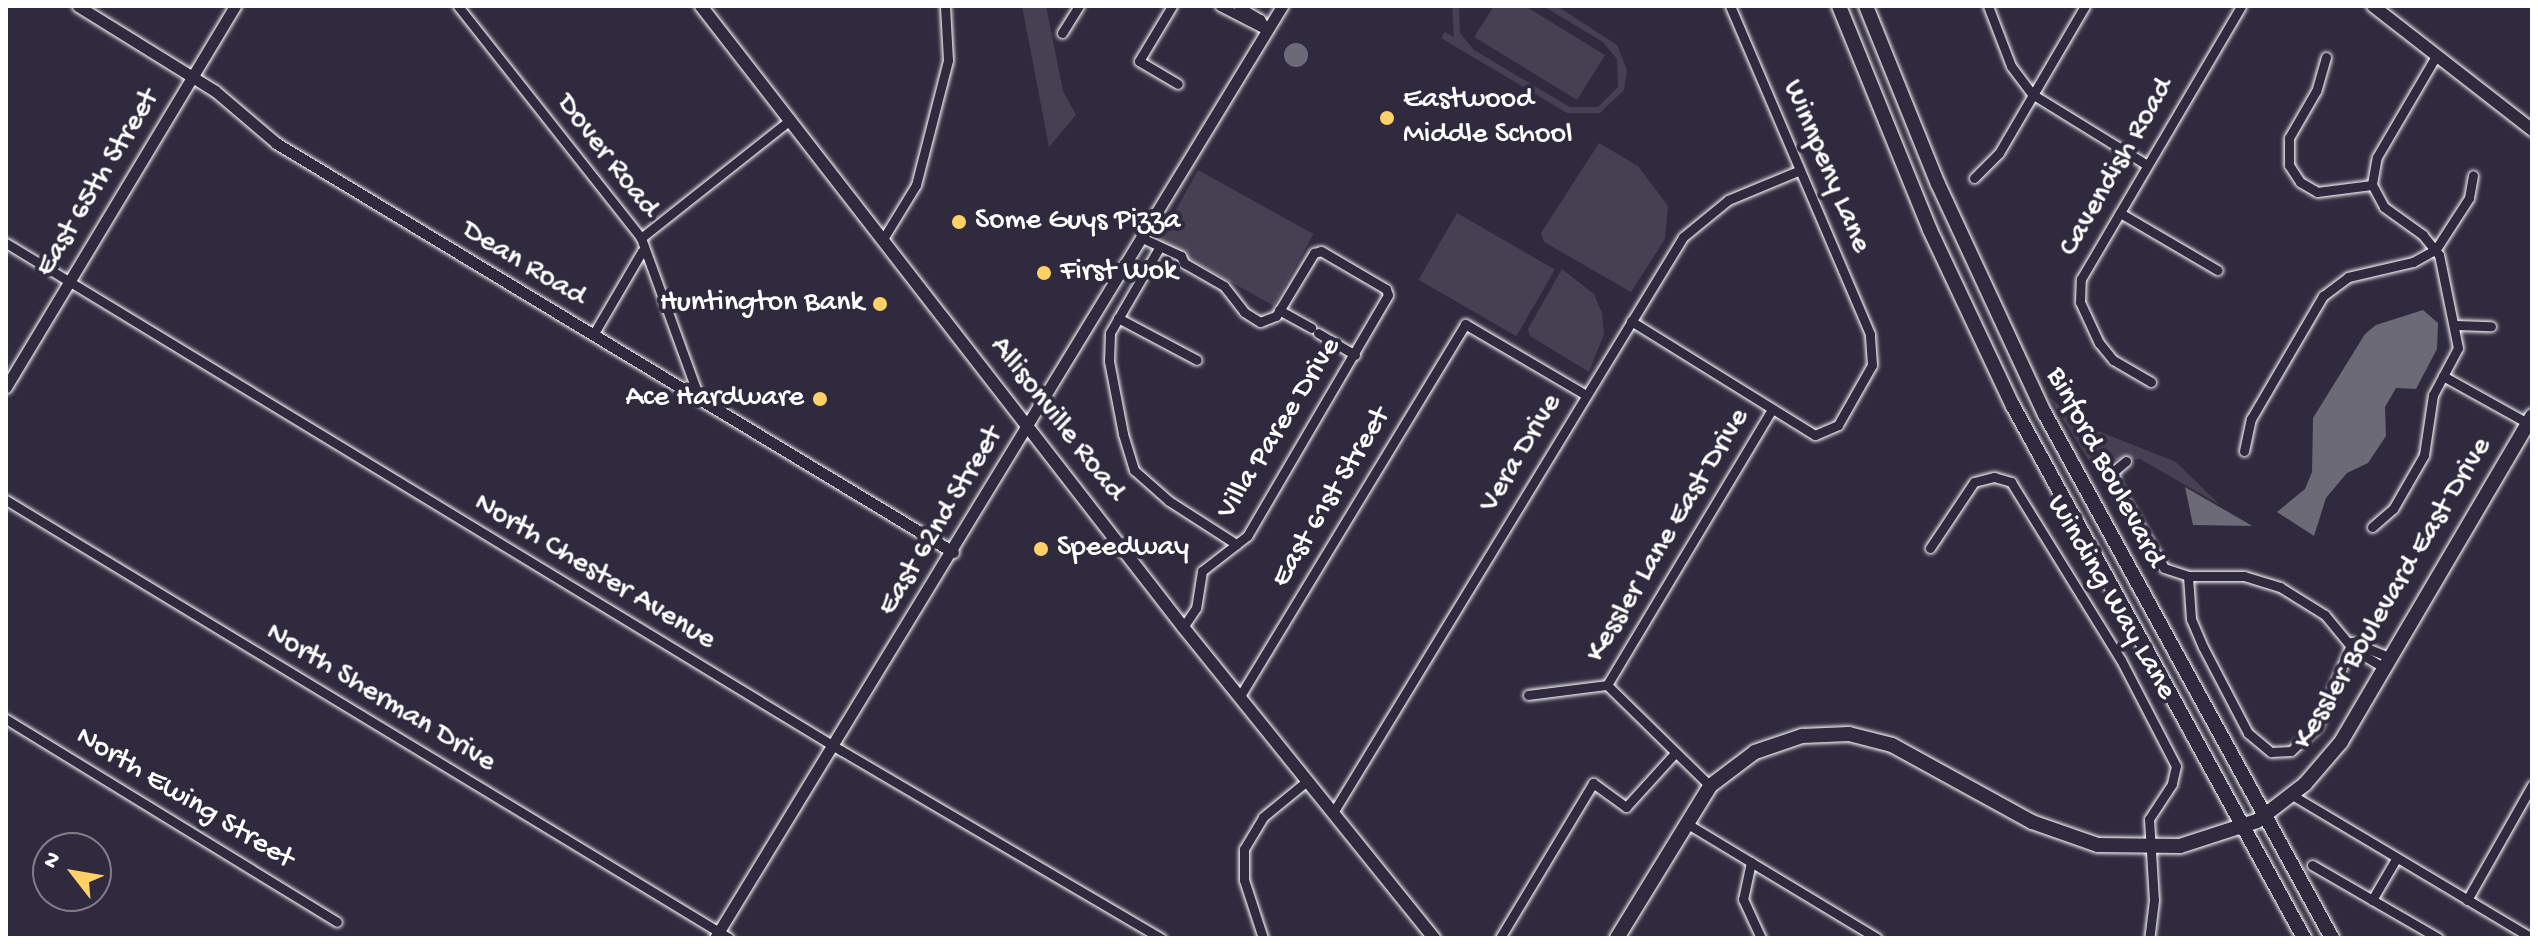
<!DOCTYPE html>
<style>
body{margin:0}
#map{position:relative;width:2538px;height:944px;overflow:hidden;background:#2f2a3d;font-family:"Gochi Hand",sans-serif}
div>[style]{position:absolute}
.green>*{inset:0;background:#464152;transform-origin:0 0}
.water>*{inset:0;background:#6d6a77}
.round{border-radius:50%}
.roads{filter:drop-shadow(0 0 2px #fff) drop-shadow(0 0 2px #fff)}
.minor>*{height:9px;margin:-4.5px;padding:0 4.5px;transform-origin:4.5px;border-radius:4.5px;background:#2f2a3d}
.tertiary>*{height:11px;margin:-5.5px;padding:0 5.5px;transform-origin:5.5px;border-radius:5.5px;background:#2f2a3d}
.secondary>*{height:12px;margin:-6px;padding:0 6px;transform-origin:6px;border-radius:6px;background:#2f2a3d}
.primary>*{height:14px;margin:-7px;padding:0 7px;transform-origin:7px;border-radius:7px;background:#2f2a3d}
.dots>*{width:22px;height:22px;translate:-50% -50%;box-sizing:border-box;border:4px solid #2f2a3d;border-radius:50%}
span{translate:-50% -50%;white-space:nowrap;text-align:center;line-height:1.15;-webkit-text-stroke:8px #2f2a3d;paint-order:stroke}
.poi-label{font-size:30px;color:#fff}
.left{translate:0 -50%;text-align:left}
.right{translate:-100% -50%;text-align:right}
.street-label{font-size:30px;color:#fff}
.frame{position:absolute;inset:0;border:8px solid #fff;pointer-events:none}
.north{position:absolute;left:32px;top:832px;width:80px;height:80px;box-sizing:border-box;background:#2f2a3d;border:2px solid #827f8b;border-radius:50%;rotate:301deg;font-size:22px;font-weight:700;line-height:32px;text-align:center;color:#fff}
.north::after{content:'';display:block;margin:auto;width:28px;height:36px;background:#ffd166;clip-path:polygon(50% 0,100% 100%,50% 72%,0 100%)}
</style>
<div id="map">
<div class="green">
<i style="clip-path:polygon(1022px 6px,1046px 6px,1063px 91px,1076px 115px,1049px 147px)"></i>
<i style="clip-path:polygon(1452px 6px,1459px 6px,1460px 33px,1474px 50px,1570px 107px,1598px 107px,1618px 87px,1617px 59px,1603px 42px,1543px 6px,1557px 6px,1617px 45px,1627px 70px,1624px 90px,1600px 113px,1567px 113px,1441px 38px,1445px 32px,1454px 37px)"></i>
<i style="clip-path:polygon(1494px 6px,1525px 6px,1605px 55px,1577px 100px,1474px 37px)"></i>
<i style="clip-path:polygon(1599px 143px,1638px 166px,1668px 206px,1665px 239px,1631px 292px,1544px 242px,1541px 233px)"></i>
<i style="left:1198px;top:170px;width:132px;height:82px;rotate:29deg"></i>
<i style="left:1457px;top:213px;width:113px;height:77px;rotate:30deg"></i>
<i style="clip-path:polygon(1562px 269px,1594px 294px,1602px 313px,1604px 334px,1589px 372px,1530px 336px,1528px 329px)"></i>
<i style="clip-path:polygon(2049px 397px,2083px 425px,2176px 462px,2220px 505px,2140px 459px,2089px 461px)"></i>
</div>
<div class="water">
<i class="round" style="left:1284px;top:43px;width:24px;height:24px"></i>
<i style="clip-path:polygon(2423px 310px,2438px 323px,2437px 349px,2416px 389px,2396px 388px,2385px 407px,2386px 436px,2368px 463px,2347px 473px,2326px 498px,2314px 536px,2277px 512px,2305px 489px,2312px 472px,2313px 418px,2365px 334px,2376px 325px)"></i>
<i style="clip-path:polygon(2185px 487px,2249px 524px,2252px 526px,2193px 525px)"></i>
</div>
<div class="roads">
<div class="minor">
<i style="left:458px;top:6px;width:295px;rotate:51.7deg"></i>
<i style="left:641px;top:238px;width:172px;rotate:70deg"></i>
<i style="left:1172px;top:6px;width:64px;rotate:121deg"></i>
<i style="left:1139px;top:61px;width:45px;rotate:30.5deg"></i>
<i style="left:1220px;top:6px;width:53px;rotate:27.1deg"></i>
<i style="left:1238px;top:6px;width:26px;rotate:31deg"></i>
<i style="left:1260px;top:19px;width:13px;rotate:58deg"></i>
<i style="left:1988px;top:6px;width:64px;rotate:69deg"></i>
<i style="left:2011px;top:66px;width:35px;rotate:53deg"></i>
<i style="left:2032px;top:94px;width:135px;rotate:31.7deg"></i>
<i style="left:1062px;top:33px;width:32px;rotate:-58deg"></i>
<i style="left:2326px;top:57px;width:35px;rotate:106deg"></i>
<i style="left:2316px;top:91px;width:54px;rotate:119.9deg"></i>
<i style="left:2289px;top:138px;width:27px;rotate:90deg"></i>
<i style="left:2289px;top:165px;width:20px;rotate:57deg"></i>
<i style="left:2300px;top:182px;width:20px;rotate:30deg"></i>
<i style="left:2317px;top:192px;width:55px;rotate:-7.3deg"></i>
<i style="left:1974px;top:178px;width:35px;rotate:-45deg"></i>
<i style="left:1999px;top:153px;width:170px;rotate:-59.7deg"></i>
<i style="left:2120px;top:213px;width:113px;rotate:30.4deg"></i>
<i style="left:641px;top:238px;width:190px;rotate:-38.4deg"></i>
<i style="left:1142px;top:238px;width:43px;rotate:24.8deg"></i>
<i style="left:1181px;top:256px;width:8px;rotate:67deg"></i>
<i style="left:1184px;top:263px;width:46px;rotate:29.9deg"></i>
<i style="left:1224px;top:286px;width:33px;rotate:52deg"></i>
<i style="left:1244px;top:312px;width:19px;rotate:32deg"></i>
<i style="left:1260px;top:322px;width:17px;rotate:-21deg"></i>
<i style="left:1276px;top:316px;width:74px;rotate:-58.9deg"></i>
<i style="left:1314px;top:253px;width:7px;rotate:-16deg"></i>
<i style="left:1321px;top:251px;width:75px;rotate:30.3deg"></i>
<i style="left:1386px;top:289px;width:6px;rotate:72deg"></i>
<i style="left:1388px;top:295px;width:279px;rotate:120.3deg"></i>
<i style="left:1247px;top:536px;width:57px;rotate:142.1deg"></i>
<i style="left:1202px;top:571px;width:37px;rotate:99deg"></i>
<i style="left:1196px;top:608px;width:23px;rotate:124deg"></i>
<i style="left:883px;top:239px;width:63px;rotate:-58.6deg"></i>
<i style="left:916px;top:185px;width:129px;rotate:-75.6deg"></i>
<i style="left:948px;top:60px;width:54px;rotate:-93.2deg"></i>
<i style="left:6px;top:243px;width:978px;rotate:31.29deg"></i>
<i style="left:842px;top:751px;width:370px;rotate:30.4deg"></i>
<i style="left:1159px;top:248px;width:98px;rotate:120deg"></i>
<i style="left:1110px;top:333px;width:28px;rotate:92deg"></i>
<i style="left:1109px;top:361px;width:74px;rotate:79.1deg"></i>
<i style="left:1123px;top:434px;width:38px;rotate:73deg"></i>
<i style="left:1134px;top:470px;width:47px;rotate:41.5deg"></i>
<i style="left:1169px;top:501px;width:80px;rotate:32.7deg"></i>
<i style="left:1279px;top:310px;width:37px;rotate:29deg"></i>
<i style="left:1118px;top:318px;width:89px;rotate:28deg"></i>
<i style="left:1631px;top:321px;width:216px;rotate:31.8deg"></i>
<i style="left:1815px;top:435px;width:25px;rotate:-23deg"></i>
<i style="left:1838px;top:425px;width:69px;rotate:-60.5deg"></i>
<i style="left:1872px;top:365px;width:31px;rotate:-94deg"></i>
<i style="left:1870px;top:334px;width:357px;rotate:-113.1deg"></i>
<i style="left:2456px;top:325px;width:35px;rotate:2deg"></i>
<i style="left:1318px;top:333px;width:43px;rotate:30.7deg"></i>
<i style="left:593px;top:335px;width:97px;rotate:-59.7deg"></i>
<i style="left:2443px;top:376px;width:101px;rotate:29.1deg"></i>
<i style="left:2151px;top:382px;width:44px;rotate:-149.9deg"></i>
<i style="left:2113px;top:360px;width:22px;rotate:-129deg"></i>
<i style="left:2099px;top:343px;width:45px;rotate:-114.9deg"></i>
<i style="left:2080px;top:302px;width:23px;rotate:-88deg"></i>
<i style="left:2081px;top:279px;width:316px;rotate:-59.6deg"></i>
<i style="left:2244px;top:451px;width:33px;rotate:-78deg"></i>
<i style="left:2251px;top:419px;width:143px;rotate:-59.7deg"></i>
<i style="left:2323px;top:296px;width:31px;rotate:-37deg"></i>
<i style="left:2348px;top:277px;width:67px;rotate:-13deg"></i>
<i style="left:2413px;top:262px;width:26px;rotate:-29deg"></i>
<i style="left:2436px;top:249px;width:61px;rotate:-57.1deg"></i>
<i style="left:2469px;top:198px;width:23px;rotate:-80deg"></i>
<i style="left:2126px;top:461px;width:16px;rotate:140deg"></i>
<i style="left:2114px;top:471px;width:14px;rotate:86deg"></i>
<i style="left:2115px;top:485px;width:96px;rotate:59.4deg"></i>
<i style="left:2164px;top:568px;width:25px;rotate:18deg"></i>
<i style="left:2188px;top:576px;width:56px"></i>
<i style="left:2244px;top:576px;width:38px;rotate:17deg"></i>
<i style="left:2280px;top:587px;width:53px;rotate:31.9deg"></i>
<i style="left:2325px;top:615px;width:44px;rotate:50.5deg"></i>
<i style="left:2353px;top:649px;width:37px;rotate:31deg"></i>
<i style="left:6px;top:500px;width:845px;rotate:31.21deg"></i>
<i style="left:2372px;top:527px;width:28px;rotate:-41deg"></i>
<i style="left:2393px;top:509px;width:62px;rotate:-60.1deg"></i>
<i style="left:2424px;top:455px;width:61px;rotate:-81.5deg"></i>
<i style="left:2433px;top:395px;width:53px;rotate:-62deg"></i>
<i style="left:2458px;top:348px;width:95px;rotate:-101.5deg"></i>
<i style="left:2439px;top:255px;width:26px;rotate:-129deg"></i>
<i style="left:2423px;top:235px;width:48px;rotate:-144.3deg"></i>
<i style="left:2384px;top:207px;width:26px;rotate:-118deg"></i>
<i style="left:2372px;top:184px;width:27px;rotate:-80deg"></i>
<i style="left:2377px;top:157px;width:117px;rotate:-59.7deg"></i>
<i style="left:1930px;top:548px;width:79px;rotate:-56.3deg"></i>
<i style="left:1974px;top:482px;width:21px;rotate:-14deg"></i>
<i style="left:1994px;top:477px;width:18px;rotate:16deg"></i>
<i style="left:2011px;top:482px;width:209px;rotate:58.3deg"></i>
<i style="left:2121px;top:660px;width:119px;rotate:62.6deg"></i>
<i style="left:2176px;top:766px;width:18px;rotate:103deg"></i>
<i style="left:2172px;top:784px;width:42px;rotate:123.3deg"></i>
<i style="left:2149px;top:819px;width:81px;rotate:86.5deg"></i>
<i style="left:2154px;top:900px;width:38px;rotate:97deg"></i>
<i style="left:2188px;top:576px;width:43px;rotate:86deg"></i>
<i style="left:2191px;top:619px;width:30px;rotate:67deg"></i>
<i style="left:2203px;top:647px;width:97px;rotate:62.4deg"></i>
<i style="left:2248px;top:733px;width:30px;rotate:40deg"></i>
<i style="left:2271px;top:752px;width:20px;rotate:-3deg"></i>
<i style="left:2291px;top:751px;width:35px;rotate:-43deg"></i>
<i style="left:2317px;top:727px;width:92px;rotate:-67.6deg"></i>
<i style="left:2352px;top:642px;width:42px;rotate:22.3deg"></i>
<i style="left:1607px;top:685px;width:319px;rotate:-59.1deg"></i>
<i style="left:1607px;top:685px;width:144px;rotate:44.4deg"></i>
<i style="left:1528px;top:695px;width:80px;rotate:-7.2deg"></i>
<i style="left:1240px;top:696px;width:435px;rotate:-58.8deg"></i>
<i style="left:1465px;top:324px;width:140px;rotate:30.4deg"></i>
<i style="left:6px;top:719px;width:388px;rotate:31.5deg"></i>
<i style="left:2292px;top:795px;width:279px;rotate:30.8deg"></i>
<i style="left:1334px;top:811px;width:672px;rotate:-58.7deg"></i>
<i style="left:1683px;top:237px;width:58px;rotate:-39.4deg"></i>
<i style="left:1728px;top:200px;width:76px;rotate:-22.5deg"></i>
<i style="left:1686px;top:823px;width:223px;rotate:31.1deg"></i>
<i style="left:1751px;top:862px;width:38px;rotate:102deg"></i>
<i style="left:1743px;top:899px;width:43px;rotate:65.2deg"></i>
<i style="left:2312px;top:865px;width:146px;rotate:30.1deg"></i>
<i style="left:2372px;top:900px;width:48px;rotate:-59.7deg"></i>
<i style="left:2467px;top:900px;width:132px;rotate:-60.5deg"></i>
<i style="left:1263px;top:938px;width:61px;rotate:-108.1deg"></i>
<i style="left:1244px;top:880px;width:31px;rotate:-90deg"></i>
<i style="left:1244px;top:849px;width:37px;rotate:-59deg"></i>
<i style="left:1263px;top:817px;width:58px;rotate:-39.4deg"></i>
<i style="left:1500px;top:938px;width:181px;rotate:-59deg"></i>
<i style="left:1593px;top:783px;width:41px;rotate:36deg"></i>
<i style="left:1626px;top:807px;width:73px;rotate:-47.8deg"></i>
</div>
<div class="tertiary">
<i style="left:78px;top:6px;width:161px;rotate:31.8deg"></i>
<i style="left:215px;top:91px;width:80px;rotate:40.4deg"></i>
<i style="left:276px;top:143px;width:791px;rotate:31.14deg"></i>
<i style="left:6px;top:387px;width:445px;rotate:-59deg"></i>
<i style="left:715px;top:938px;width:1091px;rotate:-58.68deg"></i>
</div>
<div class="secondary">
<i style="left:701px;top:6px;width:786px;rotate:52.18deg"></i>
<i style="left:1183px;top:627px;width:400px;rotate:51.1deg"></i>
<i style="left:2373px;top:6px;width:202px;rotate:37.9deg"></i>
</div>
<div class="primary">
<i style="left:1839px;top:6px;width:242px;rotate:67.9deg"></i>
<i style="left:1930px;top:230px;width:195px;rotate:64.8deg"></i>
<i style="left:2013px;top:406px;width:606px;rotate:61.32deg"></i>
<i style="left:1866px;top:6px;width:192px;rotate:68deg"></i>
<i style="left:1938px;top:184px;width:254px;rotate:65.1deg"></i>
<i style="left:2045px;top:414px;width:597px;rotate:61.29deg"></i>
<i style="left:1617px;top:938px;width:178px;rotate:-58.5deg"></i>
<i style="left:1710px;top:786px;width:56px;rotate:-37.1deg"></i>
<i style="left:1755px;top:752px;width:50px;rotate:-18.8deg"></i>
<i style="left:1802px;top:736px;width:47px;rotate:-2.4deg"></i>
<i style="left:1849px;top:734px;width:44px;rotate:14.3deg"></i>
<i style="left:1892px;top:745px;width:160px;rotate:28.8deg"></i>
<i style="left:2032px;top:822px;width:70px;rotate:19.2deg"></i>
<i style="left:2098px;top:845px;width:82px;rotate:0.7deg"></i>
<i style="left:2180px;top:846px;width:81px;rotate:-18deg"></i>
<i style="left:2257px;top:821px;width:61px;rotate:-37.6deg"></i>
<i style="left:2305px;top:784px;width:55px;rotate:-49.4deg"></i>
<i style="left:2341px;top:742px;width:378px;rotate:-59.6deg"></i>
</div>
</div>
<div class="dots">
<i style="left:1387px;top:118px;background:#ffd166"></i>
<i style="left:959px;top:222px;background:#ffd166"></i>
<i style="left:1044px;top:273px;background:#ffd166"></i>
<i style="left:880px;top:304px;background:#ffd166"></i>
<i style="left:820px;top:399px;background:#ffd166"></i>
<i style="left:1041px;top:549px;background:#ffd166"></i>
</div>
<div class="poi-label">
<span class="left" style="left:1403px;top:118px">Eastwood<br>Middle School</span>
<span class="left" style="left:975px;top:222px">Some Guys Pizza</span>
<span class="left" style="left:1060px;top:273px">First Wok</span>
<span class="right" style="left:864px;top:304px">Huntington Bank</span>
<span class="right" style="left:804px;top:399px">Ace Hardware</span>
<span class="left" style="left:1057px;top:549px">Speedway</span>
</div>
<div class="street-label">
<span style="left:606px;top:157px;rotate:52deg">Dover Road</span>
<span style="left:1825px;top:167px;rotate:67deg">Winnpeny Lane</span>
<span style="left:2118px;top:168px;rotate:-60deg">Cavendish Road</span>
<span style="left:99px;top:184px;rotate:-59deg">East 65th Street</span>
<span style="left:523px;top:265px;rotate:31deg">Dean Road</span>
<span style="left:1056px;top:420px;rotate:52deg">Allisonville Road</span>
<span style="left:1280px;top:429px;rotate:-58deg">Villa Paree Drive</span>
<span style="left:1522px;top:454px;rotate:-59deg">Vera Drive</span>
<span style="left:2104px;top:468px;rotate:62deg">Binford Boulevard</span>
<span style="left:1332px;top:498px;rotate:-59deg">East 61st Street</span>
<span style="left:942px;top:522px;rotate:-59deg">East 62nd Street</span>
<span style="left:1669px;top:536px;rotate:-59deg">Kessler Lane East Drive</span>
<span style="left:594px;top:573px;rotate:31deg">North Chester Avenue</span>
<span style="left:2394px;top:594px;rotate:-59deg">Kessler Boulevard East Drive</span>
<span style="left:2110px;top:598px;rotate:60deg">Winding Way Lane</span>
<span style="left:380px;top:699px;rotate:31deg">North Sherman Drive</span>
<span style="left:184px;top:799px;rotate:31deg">North Ewing Street</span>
</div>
<div class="frame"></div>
<div class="north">N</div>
</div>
